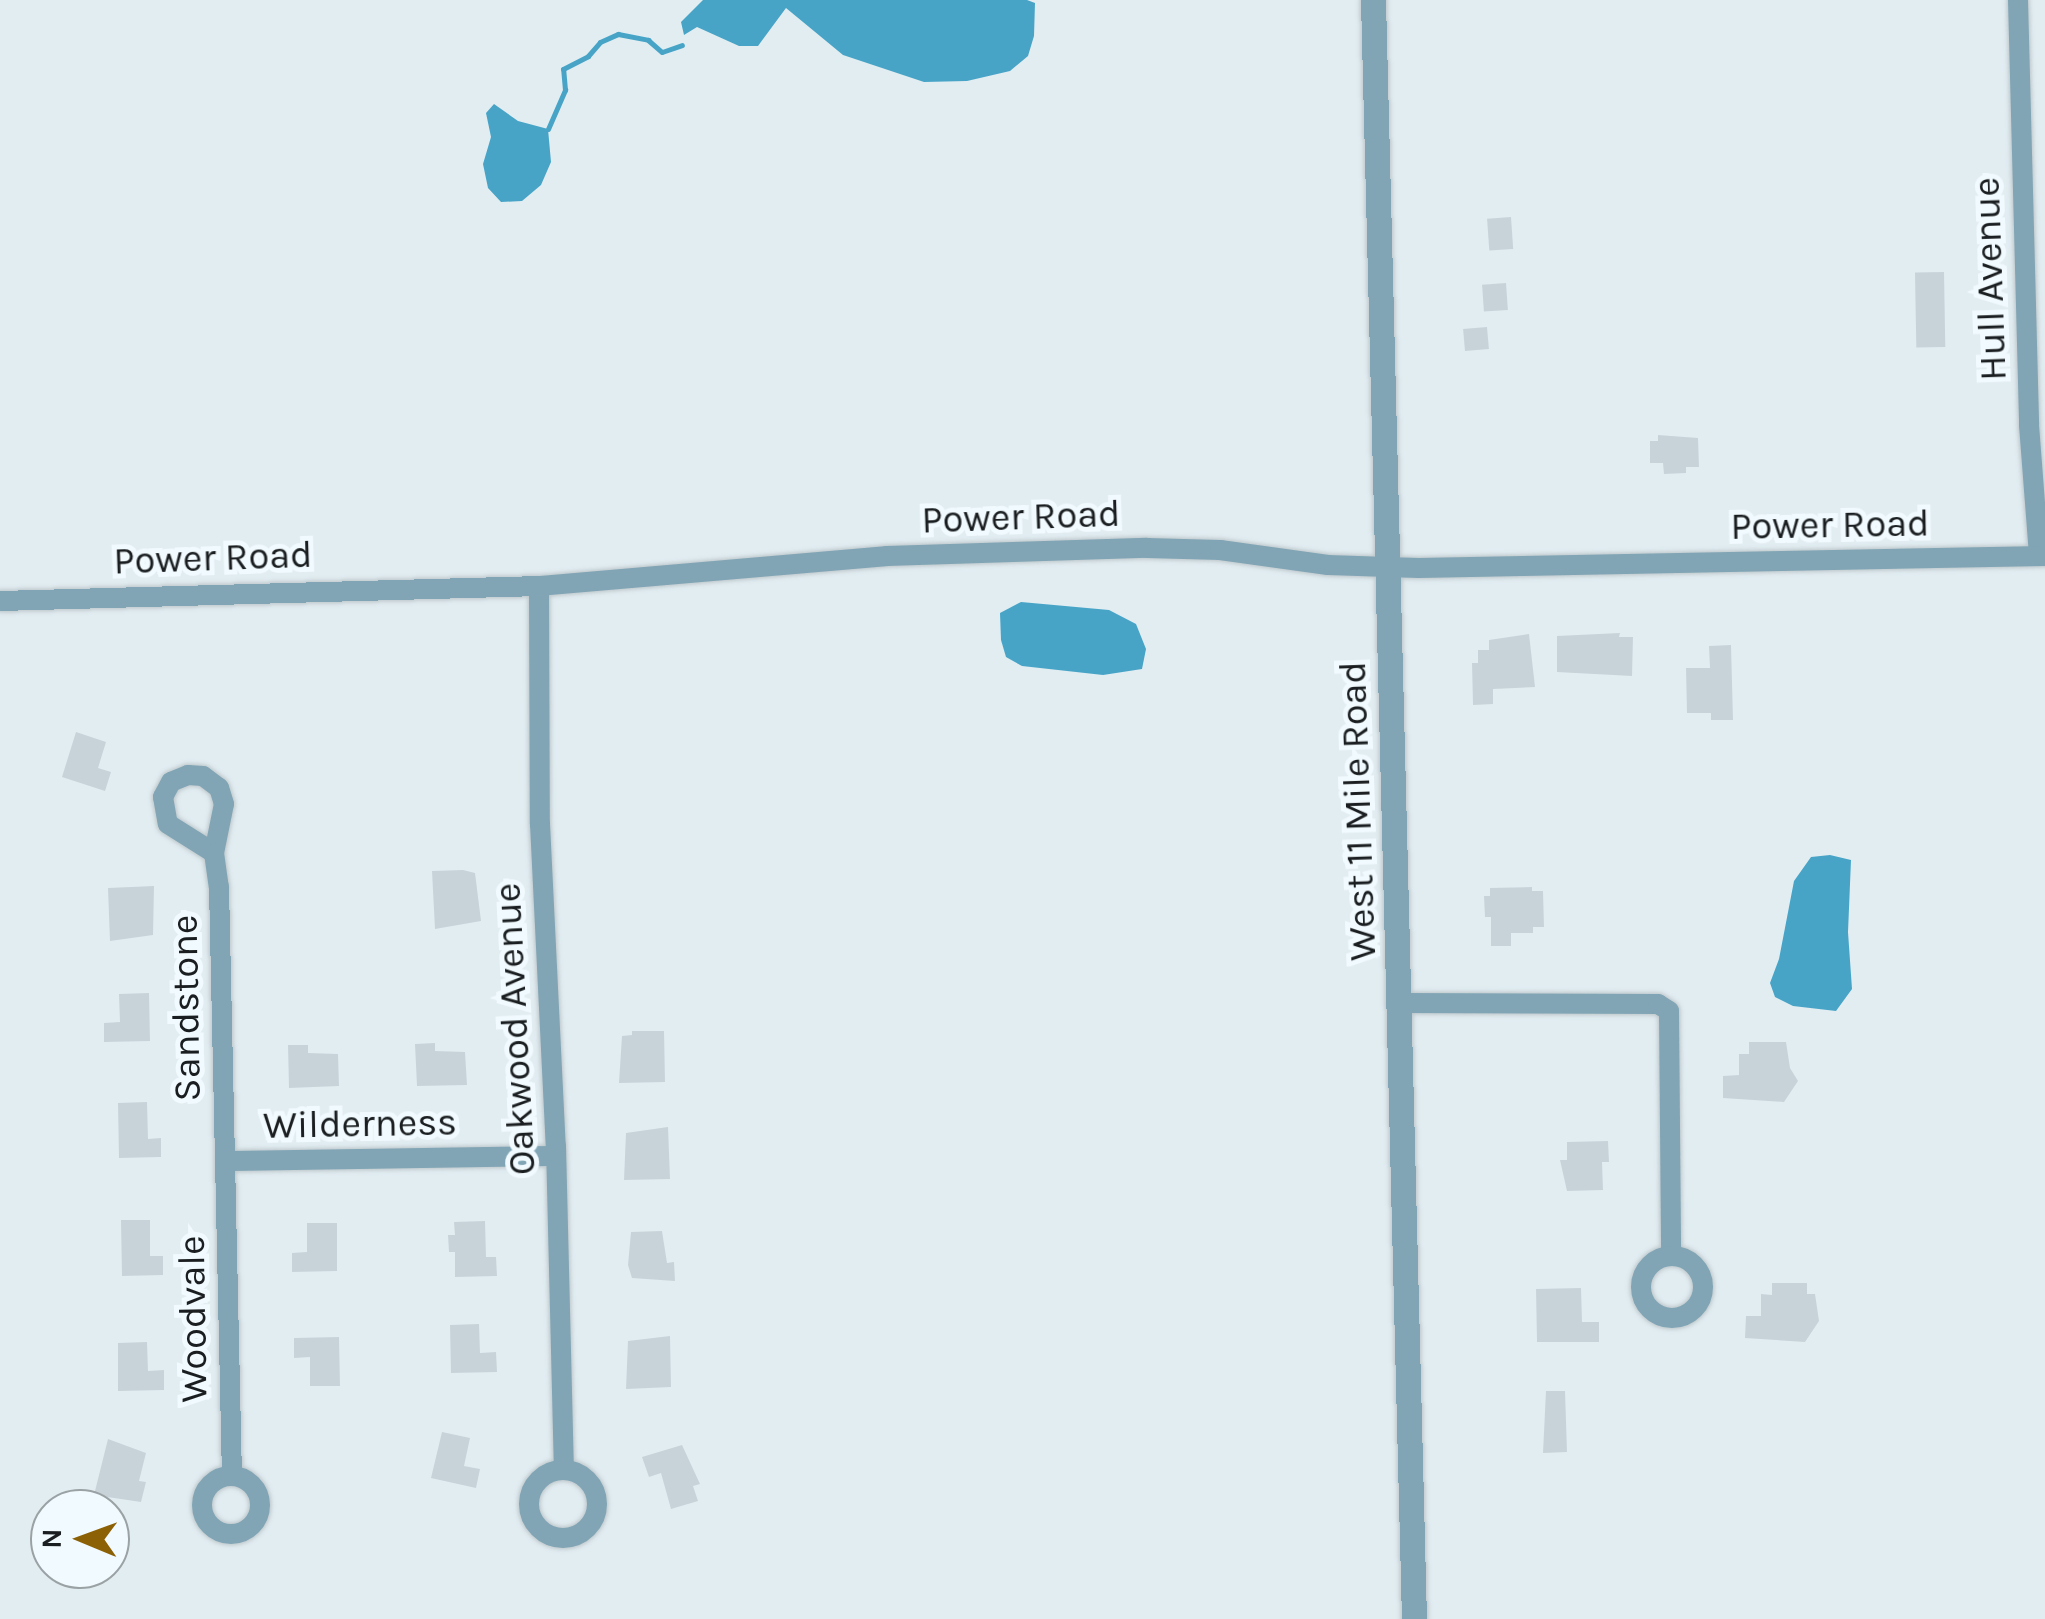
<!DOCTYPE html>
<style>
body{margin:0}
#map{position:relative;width:2045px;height:1619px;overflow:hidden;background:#e2edf2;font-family:Karla,sans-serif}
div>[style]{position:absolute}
.water>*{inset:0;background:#47a4c7}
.stream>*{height:5px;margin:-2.5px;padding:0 2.5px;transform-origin:2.5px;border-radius:2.5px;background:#47a4c7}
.building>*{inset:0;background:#c8d3d9;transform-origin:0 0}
.roads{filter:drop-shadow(0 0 2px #bec8cc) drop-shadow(0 0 2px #bec8cc)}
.minor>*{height:20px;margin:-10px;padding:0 10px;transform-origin:10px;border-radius:10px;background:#81a5b5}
.minor>.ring{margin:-10px;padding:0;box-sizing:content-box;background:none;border:20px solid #81a5b5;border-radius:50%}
.tertiary>*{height:25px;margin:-12.5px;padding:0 12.5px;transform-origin:12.5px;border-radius:12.5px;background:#81a5b5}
span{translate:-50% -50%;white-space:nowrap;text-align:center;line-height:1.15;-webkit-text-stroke:10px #f1fafe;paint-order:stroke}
.street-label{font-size:38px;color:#1a1e20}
.north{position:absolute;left:30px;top:1489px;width:100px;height:100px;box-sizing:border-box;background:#f1fafe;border:2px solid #9ba2a5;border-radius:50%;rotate:271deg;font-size:28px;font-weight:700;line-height:40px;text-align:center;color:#1a1e20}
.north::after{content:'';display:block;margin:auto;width:35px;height:45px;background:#8c6005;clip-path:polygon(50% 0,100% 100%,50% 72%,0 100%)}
</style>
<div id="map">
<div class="water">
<i style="clip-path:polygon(703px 0,1027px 0,1035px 3px,1034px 36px,1028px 56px,1010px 71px,967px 81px,924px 82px,843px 55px,786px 8px,758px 46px,739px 46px,697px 27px,684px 35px,681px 22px)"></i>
<i style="clip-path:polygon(494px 104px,518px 121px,548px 129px,551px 162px,541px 185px,522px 201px,501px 202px,488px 188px,483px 164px,491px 137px,486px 113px)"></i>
<i style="clip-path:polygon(1021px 602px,1109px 610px,1136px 624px,1146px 649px,1142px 669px,1103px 675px,1022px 666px,1006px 657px,1001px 640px,1000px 613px)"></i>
<i style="clip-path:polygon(1830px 855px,1851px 860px,1848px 932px,1852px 989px,1836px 1011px,1793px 1006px,1775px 997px,1770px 983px,1779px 959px,1794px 881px,1811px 857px)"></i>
</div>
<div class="stream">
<i style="left:548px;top:129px;width:43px;rotate:-66.4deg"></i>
<i style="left:565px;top:90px;width:21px;rotate:-95deg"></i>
<i style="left:563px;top:69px;width:28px;rotate:-27deg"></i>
<i style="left:588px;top:56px;width:18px;rotate:-49deg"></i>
<i style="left:600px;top:42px;width:20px;rotate:-24deg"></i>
<i style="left:618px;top:34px;width:31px;rotate:11deg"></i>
<i style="left:648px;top:40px;width:18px;rotate:41deg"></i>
<i style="left:662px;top:52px;width:21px;rotate:-19deg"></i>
</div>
<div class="building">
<i style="left:1511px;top:217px;width:32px;height:24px;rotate:86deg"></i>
<i style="left:1944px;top:272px;width:75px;height:29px;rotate:89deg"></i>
<i style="left:1506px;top:283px;width:27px;height:24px;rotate:86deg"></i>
<i style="left:1487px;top:327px;width:22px;height:24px;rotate:85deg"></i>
<i style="clip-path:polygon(1658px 435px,1698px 438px,1699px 467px,1686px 467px,1686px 473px,1664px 474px,1663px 463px,1650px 463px,1650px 441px,1658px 441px)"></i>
<i style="clip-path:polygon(1620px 633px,1619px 637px,1633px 637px,1632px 676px,1557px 672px,1557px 636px)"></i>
<i style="clip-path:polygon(1529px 634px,1535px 687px,1493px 689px,1493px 704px,1473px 705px,1472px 663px,1478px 663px,1478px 650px,1489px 650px,1489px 640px)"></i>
<i style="clip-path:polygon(1731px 645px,1733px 720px,1711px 720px,1711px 713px,1687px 713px,1686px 668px,1710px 668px,1709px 646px)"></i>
<i style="clip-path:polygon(76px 732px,106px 742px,98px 768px,111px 772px,105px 791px,62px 777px)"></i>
<i style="clip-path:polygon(463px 870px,475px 873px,481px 921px,435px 929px,432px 871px)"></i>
<i style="clip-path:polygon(154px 886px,153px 935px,110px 941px,108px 888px)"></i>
<i style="clip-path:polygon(1532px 887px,1532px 891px,1543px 891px,1544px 927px,1533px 927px,1533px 933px,1511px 933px,1511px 946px,1491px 946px,1491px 917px,1485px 917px,1484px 896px,1490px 896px,1490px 888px)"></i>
<i style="clip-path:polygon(149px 993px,150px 1041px,104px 1042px,104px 1023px,120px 1022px,119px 994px)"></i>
<i style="clip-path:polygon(632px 1031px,664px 1031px,665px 1082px,619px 1083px,622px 1036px,632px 1035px)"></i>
<i style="clip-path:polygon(1749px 1042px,1786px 1042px,1790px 1068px,1798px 1081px,1784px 1102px,1723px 1098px,1723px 1076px,1739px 1075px,1739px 1054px,1749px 1054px)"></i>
<i style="clip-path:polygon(435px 1043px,435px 1051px,465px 1052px,467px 1085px,417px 1086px,415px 1044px)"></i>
<i style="clip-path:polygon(288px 1045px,308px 1045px,308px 1053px,338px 1054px,339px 1086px,289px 1088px)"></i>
<i style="clip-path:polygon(147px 1102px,148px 1139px,161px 1138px,161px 1157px,119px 1158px,118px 1103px)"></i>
<i style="clip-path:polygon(668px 1127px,670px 1179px,624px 1180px,626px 1133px)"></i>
<i style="clip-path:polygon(1608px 1141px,1609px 1162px,1602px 1162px,1603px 1190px,1567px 1191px,1560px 1160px,1567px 1160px,1567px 1142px)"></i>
<i style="clip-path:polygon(121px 1220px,150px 1220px,150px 1256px,163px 1256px,163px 1275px,122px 1276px)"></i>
<i style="clip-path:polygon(485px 1221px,486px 1257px,496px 1257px,497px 1276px,455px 1277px,455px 1252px,449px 1252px,448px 1235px,455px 1235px,454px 1222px)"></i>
<i style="clip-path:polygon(307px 1223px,337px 1223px,337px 1271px,292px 1272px,292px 1253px,307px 1252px)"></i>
<i style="clip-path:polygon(662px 1231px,667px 1263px,674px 1262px,675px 1281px,632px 1278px,628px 1265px,631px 1232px)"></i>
<i style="clip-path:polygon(1772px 1283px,1807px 1283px,1807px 1294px,1815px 1294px,1819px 1321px,1805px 1342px,1745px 1338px,1746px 1316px,1761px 1316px,1761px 1294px,1772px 1295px)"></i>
<i style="clip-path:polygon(1581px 1288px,1582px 1322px,1599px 1322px,1599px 1342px,1537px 1342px,1536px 1289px)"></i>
<i style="clip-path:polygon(479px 1324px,480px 1353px,496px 1352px,497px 1372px,451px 1373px,450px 1325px)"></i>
<i style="clip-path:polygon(670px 1336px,671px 1387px,626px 1389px,628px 1341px)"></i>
<i style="clip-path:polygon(339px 1337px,340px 1386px,310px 1386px,310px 1357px,294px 1358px,294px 1338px)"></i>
<i style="clip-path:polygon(147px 1342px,148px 1371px,164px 1370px,164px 1390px,118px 1391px,118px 1343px)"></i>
<i style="clip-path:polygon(1546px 1391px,1565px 1391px,1567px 1452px,1543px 1453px)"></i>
<i style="clip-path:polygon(442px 1432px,470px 1438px,464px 1466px,480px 1469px,476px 1488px,431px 1478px)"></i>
<i style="clip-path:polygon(108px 1439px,146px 1453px,139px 1481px,146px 1482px,141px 1502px,94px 1495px)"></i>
<i style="clip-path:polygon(682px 1445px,700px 1484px,693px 1486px,698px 1501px,671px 1509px,661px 1473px,649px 1477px,642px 1457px)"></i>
</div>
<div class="roads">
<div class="minor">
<i style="left:2018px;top:0;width:425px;rotate:88.5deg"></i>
<i style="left:2029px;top:425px;width:131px;rotate:85.6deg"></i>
<i style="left:539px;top:586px;width:238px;rotate:89.8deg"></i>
<i style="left:540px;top:824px;width:322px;rotate:87.2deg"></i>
<i style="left:556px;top:1146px;width:323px;rotate:88.6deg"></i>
<i style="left:0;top:601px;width:539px;rotate:-1.59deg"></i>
<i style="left:539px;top:586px;width:349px;rotate:-4.9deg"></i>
<i style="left:887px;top:556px;width:260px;rotate:-1.8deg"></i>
<i style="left:1147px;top:548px;width:73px;rotate:1.6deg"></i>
<i style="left:1220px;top:550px;width:109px;rotate:7.9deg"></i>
<i style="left:1328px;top:565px;width:91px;rotate:1.9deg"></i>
<i style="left:1419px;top:568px;width:626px;rotate:-1.1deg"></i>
<i style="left:214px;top:853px;width:50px;rotate:-78.5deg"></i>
<i style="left:224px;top:804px;width:17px;rotate:-107deg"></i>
<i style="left:219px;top:788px;width:20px;rotate:-143deg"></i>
<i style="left:203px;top:776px;width:15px;rotate:-176deg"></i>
<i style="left:188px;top:775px;width:18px;rotate:158deg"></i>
<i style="left:171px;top:782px;width:17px;rotate:118deg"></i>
<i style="left:163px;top:797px;width:27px;rotate:80deg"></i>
<i style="left:168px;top:824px;width:54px;rotate:32.2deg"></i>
<i style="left:214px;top:853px;width:34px;rotate:82deg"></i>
<i style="left:219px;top:887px;width:589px;rotate:88.74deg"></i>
<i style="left:1401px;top:1003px;width:257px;rotate:0.2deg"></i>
<i style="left:1658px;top:1004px;width:13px;rotate:32deg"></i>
<i style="left:1669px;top:1011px;width:244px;rotate:89.5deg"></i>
<i style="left:225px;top:1161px;width:331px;rotate:-0.9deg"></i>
<i class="ring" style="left:1641px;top:1256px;width:42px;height:42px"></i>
<i class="ring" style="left:529px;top:1470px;width:48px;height:48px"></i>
<i class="ring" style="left:202px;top:1476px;width:38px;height:38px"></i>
</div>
<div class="tertiary">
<i style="left:1373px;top:0;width:1620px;rotate:88.55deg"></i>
</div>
</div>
<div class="street-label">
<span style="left:1990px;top:279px;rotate:-92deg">Hull Avenue</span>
<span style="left:1021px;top:517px;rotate:-2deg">Power Road</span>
<span style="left:1830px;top:525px;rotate:-1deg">Power Road</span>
<span style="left:213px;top:558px;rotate:-2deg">Power Road</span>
<span style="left:1358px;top:811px;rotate:-92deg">West 11 Mile Road</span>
<span style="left:186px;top:1008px;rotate:-91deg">Sandstone</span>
<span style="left:515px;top:1029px;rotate:-93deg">Oakwood Avenue</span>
<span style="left:360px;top:1124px;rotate:-1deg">Wilderness</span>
<span style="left:193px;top:1319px;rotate:-91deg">Woodvale</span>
</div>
<div class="north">N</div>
</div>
